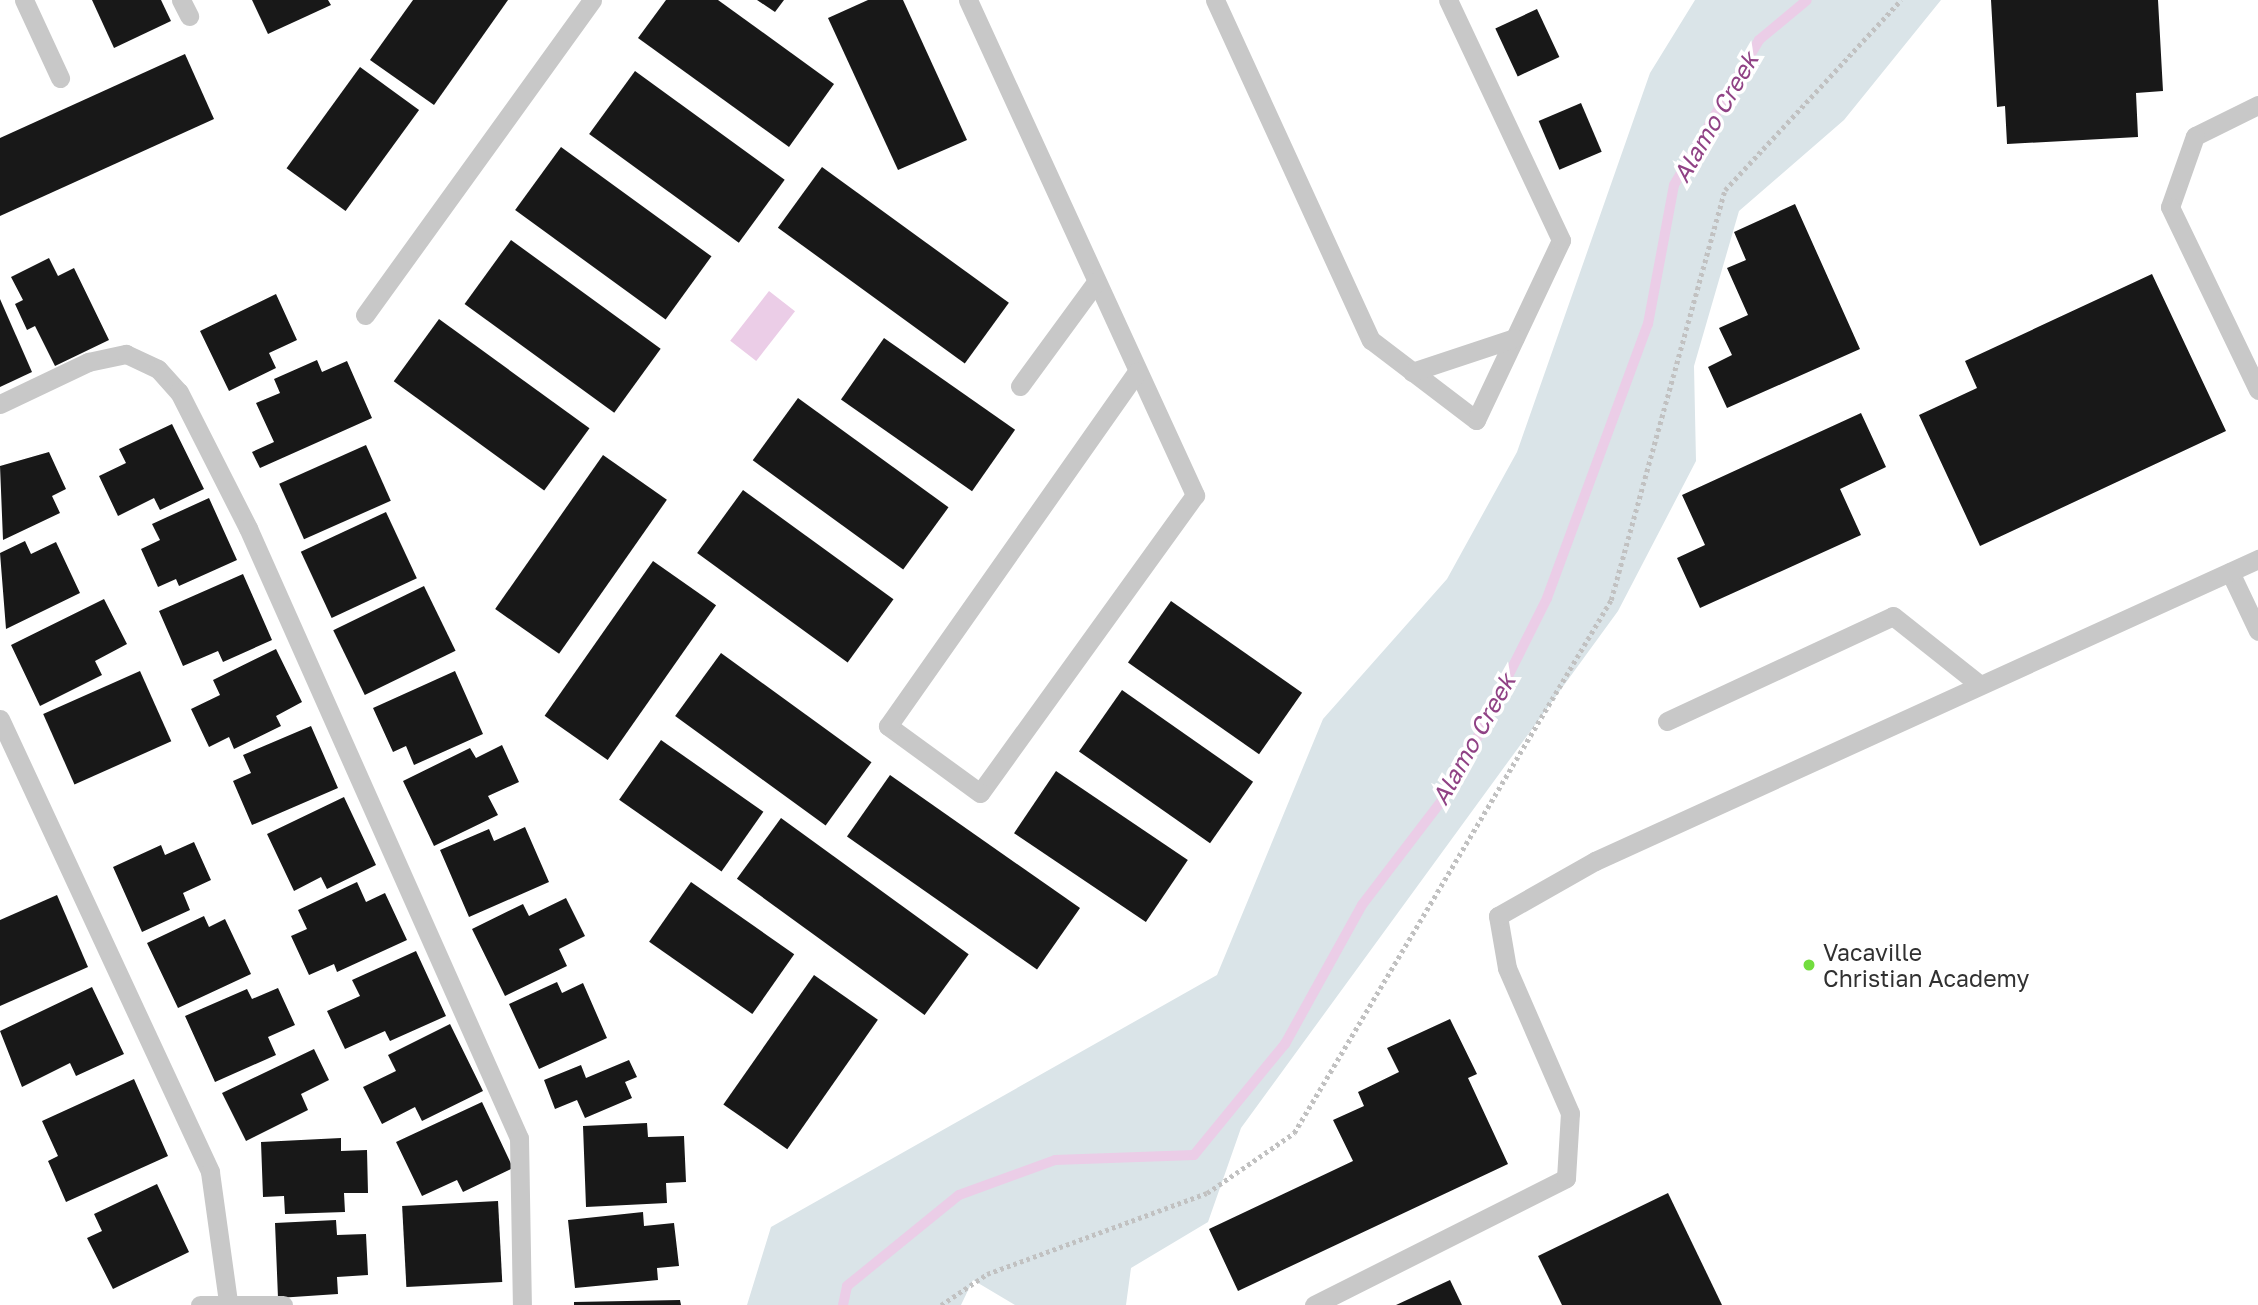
<!DOCTYPE html>
<style>
body{margin:0}
#map{position:relative;width:2258px;height:1305px;overflow:hidden;background:#fff;font-family:"Golos Text",sans-serif}
div>[style]{position:absolute}
.green>*{inset:0;background:#dae4e8}
.water>*{inset:0;background:#ebcde7;transform-origin:0 0}
.stream>*{height:10px;margin:-5px;padding:0 5px;transform-origin:5px;border-radius:5px;background:#ebcde7}
.building>*{inset:0;background:#181818;transform-origin:0 0}
.path>*{height:4.5px;margin-top:-2.25px;transform-origin:0;background:repeating-linear-gradient(90deg,#c1c1c1 0 3.5px,transparent 0 7px)}
.service>*{height:19px;margin:-9.5px;padding:0 9.5px;transform-origin:9.5px;border-radius:9.5px;background:#c8c8c8}
.dots>*{width:19px;height:19px;translate:-50% -50%;box-sizing:border-box;border:4px solid #fff;border-radius:50%}
span{translate:-50% -50%;white-space:nowrap;text-align:center;line-height:1.15;-webkit-text-stroke:7px #fff;paint-order:stroke}
.poi-label{font-size:23px;color:#313131}
.left{translate:0 -50%;text-align:left}
.water-label{font-size:24px;color:#904285;font-style:italic}
</style>
<div id="map">
<div class="green">
<i style="clip-path:polygon(1695px 0,1941px 0,1844px 120px,1739px 211px,1694px 366px,1696px 461px,1618px 611px,1241px 1128px,1208px 1222px,1131px 1268px,1126px 1305px,1015px 1305px,973px 1280px,961px 1305px,747px 1305px,771px 1227px,1217px 975px,1323px 719px,1447px 579px,1517px 452px,1650px 73px)"></i>
</div>
<div class="water">
<i style="left:769px;top:291px;width:33px;height:63px;rotate:38deg"></i>
</div>
<div class="stream">
<i style="left:843px;top:1305px;width:19px;rotate:-78deg"></i>
<i style="left:847px;top:1286px;width:144px;rotate:-39.1deg"></i>
<i style="left:959px;top:1195px;width:102px;rotate:-20deg"></i>
<i style="left:1055px;top:1160px;width:139px;rotate:-2.1deg"></i>
<i style="left:1194px;top:1155px;width:144px;rotate:-50.7deg"></i>
<i style="left:1285px;top:1044px;width:159px;rotate:-61deg"></i>
<i style="left:1362px;top:905px;width:150px;rotate:-52.6deg"></i>
<i style="left:1453px;top:786px;width:210px;rotate:-63.4deg"></i>
<i style="left:1547px;top:598px;width:292px;rotate:-69.8deg"></i>
<i style="left:1648px;top:324px;width:141px;rotate:-79.4deg"></i>
<i style="left:1674px;top:185px;width:168px;rotate:-59.6deg"></i>
<i style="left:1759px;top:40px;width:62px;rotate:-39.8deg"></i>
</div>
<div class="building">
<i style="clip-path:polygon(92px 0,161px 0,171px 21px,114px 48px)"></i>
<i style="clip-path:polygon(252px 0,328px 0,331px 5px,268px 34px)"></i>
<i style="clip-path:polygon(413px 0,508px 0,434px 105px,370px 60px)"></i>
<i style="clip-path:polygon(666px 0,718px 0,834px 84px,789px 147px,638px 38px)"></i>
<i style="clip-path:polygon(757px 0,784px 0,775px 12px)"></i>
<i style="clip-path:polygon(868px 0,903px 0,967px 140px,898px 170px,828px 18px)"></i>
<i style="clip-path:polygon(1991px 0,2158px 0,2163px 91px,2136px 93px,2138px 137px,2007px 144px,2005px 106px,1997px 107px)"></i>
<i style="left:1537px;top:9px;width:53px;height:46px;rotate:65deg"></i>
<i style="clip-path:polygon(185px 54px,214px 119px,0 216px,0 138px)"></i>
<i style="left:360px;top:67px;width:73px;height:125px;rotate:36deg"></i>
<i style="left:635px;top:71px;width:185px;height:78px;rotate:36deg"></i>
<i style="left:1581px;top:103px;width:53px;height:46px;rotate:67deg"></i>
<i style="left:561px;top:147px;width:186px;height:78px;rotate:36deg"></i>
<i style="left:822px;top:167px;width:231px;height:75px;rotate:36deg"></i>
<i style="clip-path:polygon(1795px 204px,1860px 349px,1727px 408px,1708px 367px,1732px 355px,1719px 328px,1748px 315px,1727px 268px,1746px 260px,1734px 232px)"></i>
<i style="left:511px;top:240px;width:185px;height:79px;rotate:36deg"></i>
<i style="clip-path:polygon(49px 258px,58px 276px,74px 268px,109px 340px,55px 366px,35px 326px,27px 330px,15px 304px,23px 300px,11px 277px)"></i>
<i style="clip-path:polygon(2152px 274px,2226px 431px,1980px 546px,1919px 415px,1977px 388px,1965px 361px)"></i>
<i style="clip-path:polygon(276px 294px,297px 340px,269px 353px,276px 368px,229px 391px,200px 331px)"></i>
<i style="clip-path:polygon(0 299px,32px 372px,0 387px)"></i>
<i style="left:439px;top:319px;width:186px;height:77px;rotate:36deg"></i>
<i style="left:884px;top:338px;width:160px;height:75px;rotate:35deg"></i>
<i style="clip-path:polygon(317px 360px,322px 372px,347px 361px,372px 418px,260px 468px,252px 452px,274px 442px,256px 403px,280px 393px,274px 379px)"></i>
<i style="left:798px;top:398px;width:186px;height:77px;rotate:36deg"></i>
<i style="clip-path:polygon(1861px 413px,1886px 467px,1840px 489px,1861px 535px,1700px 608px,1677px 558px,1705px 545px,1682px 495px)"></i>
<i style="clip-path:polygon(172px 424px,204px 489px,160px 510px,154px 498px,118px 516px,99px 476px,126px 463px,119px 449px)"></i>
<i style="left:366px;top:445px;width:61px;height:95px;rotate:66deg"></i>
<i style="clip-path:polygon(49px 452px,66px 489px,52px 496px,60px 513px,3px 540px,0 466px)"></i>
<i style="left:603px;top:455px;width:78px;height:188px;rotate:35deg"></i>
<i style="left:743px;top:490px;width:186px;height:78px;rotate:36deg"></i>
<i style="clip-path:polygon(209px 498px,237px 560px,179px 586px,176px 579px,158px 587px,141px 549px,160px 540px,152px 524px)"></i>
<i style="left:386px;top:512px;width:73px;height:94px;rotate:65deg"></i>
<i style="clip-path:polygon(25px 541px,31px 554px,56px 542px,80px 593px,6px 629px,0 553px)"></i>
<i style="left:653px;top:561px;width:77px;height:189px;rotate:35deg"></i>
<i style="clip-path:polygon(243px 574px,272px 640px,223px 662px,218px 651px,183px 666px,159px 611px)"></i>
<i style="left:424px;top:586px;width:72px;height:101px;rotate:64deg"></i>
<i style="clip-path:polygon(104px 599px,127px 644px,95px 661px,102px 675px,40px 706px,11px 645px)"></i>
<i style="left:1171px;top:601px;width:160px;height:75px;rotate:35deg"></i>
<i style="clip-path:polygon(276px 649px,302px 702px,276px 716px,281px 726px,234px 749px,229px 737px,209px 747px,191px 709px,220px 695px,213px 680px)"></i>
<i style="left:721px;top:653px;width:186px;height:78px;rotate:36deg"></i>
<i style="left:140px;top:671px;width:77px;height:106px;rotate:66deg"></i>
<i style="clip-path:polygon(455px 671px,483px 734px,414px 765px,406px 746px,393px 752px,373px 708px)"></i>
<i style="left:1122px;top:690px;width:160px;height:75px;rotate:35deg"></i>
<i style="clip-path:polygon(311px 726px,338px 788px,252px 825px,233px 781px,251px 773px,243px 755px)"></i>
<i style="left:661px;top:740px;width:125px;height:73px;rotate:35deg"></i>
<i style="clip-path:polygon(502px 745px,519px 782px,488px 796px,498px 815px,434px 846px,403px 781px,470px 748px,476px 758px)"></i>
<i style="left:1056px;top:771px;width:159px;height:75px;rotate:34deg"></i>
<i style="left:890px;top:775px;width:232px;height:75px;rotate:35deg"></i>
<i style="clip-path:polygon(344px 797px,376px 865px,327px 889px,321px 877px,294px 891px,267px 834px)"></i>
<i style="left:781px;top:818px;width:232px;height:75px;rotate:36deg"></i>
<i style="clip-path:polygon(525px 827px,549px 882px,469px 917px,440px 850px,489px 829px,494px 841px)"></i>
<i style="clip-path:polygon(194px 842px,211px 880px,183px 893px,190px 910px,142px 932px,113px 867px,161px 845px,165px 855px)"></i>
<i style="clip-path:polygon(357px 882px,366px 902px,385px 893px,407px 940px,337px 972px,334px 964px,309px 975px,291px 936px,307px 929px,298px 910px)"></i>
<i style="left:691px;top:882px;width:126px;height:73px;rotate:35deg"></i>
<i style="clip-path:polygon(57px 895px,88px 967px,0 1006px,0 920px)"></i>
<i style="clip-path:polygon(566px 898px,585px 936px,559px 949px,567px 966px,505px 996px,472px 929px,523px 904px,529px 916px)"></i>
<i style="clip-path:polygon(204px 916px,209px 927px,225px 919px,251px 974px,178px 1008px,147px 943px)"></i>
<i style="clip-path:polygon(416px 951px,446px 1016px,390px 1041px,385px 1031px,345px 1049px,327px 1011px,360px 996px,352px 980px)"></i>
<i style="left:814px;top:975px;width:78px;height:158px;rotate:35deg"></i>
<i style="clip-path:polygon(557px 982px,562px 993px,583px 983px,607px 1038px,539px 1069px,509px 1004px)"></i>
<i style="clip-path:polygon(92px 987px,124px 1054px,76px 1076px,70px 1063px,22px 1087px,0 1031px)"></i>
<i style="clip-path:polygon(278px 988px,295px 1025px,268px 1037px,276px 1055px,215px 1082px,185px 1016px,247px 989px,252px 999px)"></i>
<i style="clip-path:polygon(1450px 1019px,1477px 1074px,1468px 1078px,1508px 1164px,1238px 1291px,1209px 1229px,1353px 1161px,1333px 1120px,1364px 1106px,1358px 1092px,1399px 1072px,1387px 1048px)"></i>
<i style="clip-path:polygon(450px 1024px,483px 1091px,422px 1121px,415px 1107px,382px 1124px,363px 1087px,396px 1071px,388px 1055px)"></i>
<i style="clip-path:polygon(314px 1049px,329px 1080px,301px 1094px,308px 1110px,246px 1141px,222px 1093px)"></i>
<i style="clip-path:polygon(629px 1060px,637px 1077px,625px 1082px,632px 1098px,585px 1118px,577px 1100px,555px 1109px,544px 1080px,581px 1065px,586px 1078px)"></i>
<i style="clip-path:polygon(134px 1079px,168px 1156px,66px 1202px,48px 1161px,58px 1156px,42px 1121px)"></i>
<i style="clip-path:polygon(482px 1102px,513px 1168px,463px 1192px,457px 1180px,422px 1196px,396px 1142px)"></i>
<i style="clip-path:polygon(647px 1123px,648px 1137px,684px 1136px,686px 1182px,666px 1183px,667px 1203px,586px 1207px,583px 1126px)"></i>
<i style="clip-path:polygon(341px 1138px,341px 1151px,367px 1150px,368px 1193px,344px 1193px,345px 1212px,285px 1214px,284px 1196px,263px 1197px,261px 1142px)"></i>
<i style="clip-path:polygon(157px 1184px,189px 1252px,113px 1289px,87px 1238px,102px 1231px,94px 1214px)"></i>
<i style="clip-path:polygon(1668px 1193px,1722px 1305px,1562px 1305px,1538px 1256px)"></i>
<i style="left:498px;top:1201px;width:81px;height:96px;rotate:87deg"></i>
<i style="clip-path:polygon(643px 1212px,644px 1226px,674px 1223px,679px 1266px,657px 1268px,658px 1280px,575px 1288px,568px 1220px)"></i>
<i style="clip-path:polygon(336px 1220px,337px 1235px,366px 1234px,368px 1275px,337px 1277px,338px 1294px,278px 1298px,275px 1223px)"></i>
<i style="clip-path:polygon(1450px 1280px,1462px 1305px,1396px 1305px)"></i>
<i style="clip-path:polygon(680px 1300px,681px 1305px,574px 1305px,574px 1302px)"></i>
</div>
<div class="path">
<i style="left:941px;top:1305px;width:55px;rotate:-34deg"></i>
<i style="left:987px;top:1274px;width:234px;rotate:-20.2deg"></i>
<i style="left:1207px;top:1193px;width:106px;rotate:-34.6deg"></i>
<i style="left:1294px;top:1133px;width:620px;rotate:-59.26deg"></i>
<i style="left:1611px;top:600px;width:426px;rotate:-74.5deg"></i>
<i style="left:1725px;top:190px;width:259px;rotate:-47.2deg"></i>
</div>
<div class="service">
<i style="left:24px;top:0;width:86px;rotate:65.2deg"></i>
<i style="left:181px;top:0;width:18px;rotate:63deg"></i>
<i style="left:968px;top:0;width:545px;rotate:65.36deg"></i>
<i style="left:1195px;top:495px;width:367px;rotate:125.8deg"></i>
<i style="left:980px;top:793px;width:114px;rotate:-143.9deg"></i>
<i style="left:888px;top:726px;width:433px;rotate:-54.9deg"></i>
<i style="left:1215px;top:0;width:374px;rotate:65.4deg"></i>
<i style="left:1371px;top:340px;width:132px;rotate:37.3deg"></i>
<i style="left:1476px;top:420px;width:199px;rotate:-64.7deg"></i>
<i style="left:1561px;top:240px;width:265px;rotate:-115.2deg"></i>
<i style="left:2258px;top:105px;width:70px;rotate:153.8deg"></i>
<i style="left:2195px;top:136px;width:75px;rotate:109.4deg"></i>
<i style="left:2170px;top:207px;width:203px;rotate:64.3deg"></i>
<i style="left:365px;top:315px;width:388px;rotate:-54.2deg"></i>
<i style="left:1412px;top:372px;width:108px;rotate:-18.4deg"></i>
<i style="left:1020px;top:386px;width:129px;rotate:-53.8deg"></i>
<i style="left:0;top:404px;width:98px;rotate:-25.5deg"></i>
<i style="left:88px;top:362px;width:39px;rotate:-12deg"></i>
<i style="left:126px;top:354px;width:35px;rotate:25deg"></i>
<i style="left:158px;top:369px;width:31px;rotate:48deg"></i>
<i style="left:179px;top:392px;width:153px;rotate:63.1deg"></i>
<i style="left:248px;top:528px;width:667px;rotate:66.05deg"></i>
<i style="left:519px;top:1138px;width:167px;rotate:89deg"></i>
<i style="left:2230px;top:572px;width:65px;rotate:64.6deg"></i>
<i style="left:0;top:719px;width:499px;rotate:65.1deg"></i>
<i style="left:210px;top:1172px;width:131px;rotate:82.1deg"></i>
<i style="left:1667px;top:721px;width:249px;rotate:-24.9deg"></i>
<i style="left:1893px;top:616px;width:111px;rotate:38.4deg"></i>
<i style="left:200px;top:1305px;width:83px"></i>
<i style="left:1314px;top:1305px;width:282px;rotate:-26.7deg"></i>
<i style="left:1566px;top:1178px;width:65px;rotate:-86.5deg"></i>
<i style="left:1570px;top:1113px;width:158px;rotate:-113.5deg"></i>
<i style="left:1507px;top:968px;width:53px;rotate:-99.8deg"></i>
<i style="left:1498px;top:916px;width:112px;rotate:-29.6deg"></i>
<i style="left:1595px;top:861px;width:729px;rotate:-24.49deg"></i>
</div>
<div class="dots">
<i style="left:1809px;top:965px;background:#72dd3e"></i>
</div>
<div class="poi-label">
<span class="left" style="left:1823px;top:965px">Vacaville<br>Christian Academy</span>
</div>
<div class="water-label">
<span style="left:1715px;top:117px;rotate:-60deg">Alamo Creek</span>
<span style="left:1473px;top:739px;rotate:-61deg">Alamo Creek</span>
</div>
</div>
